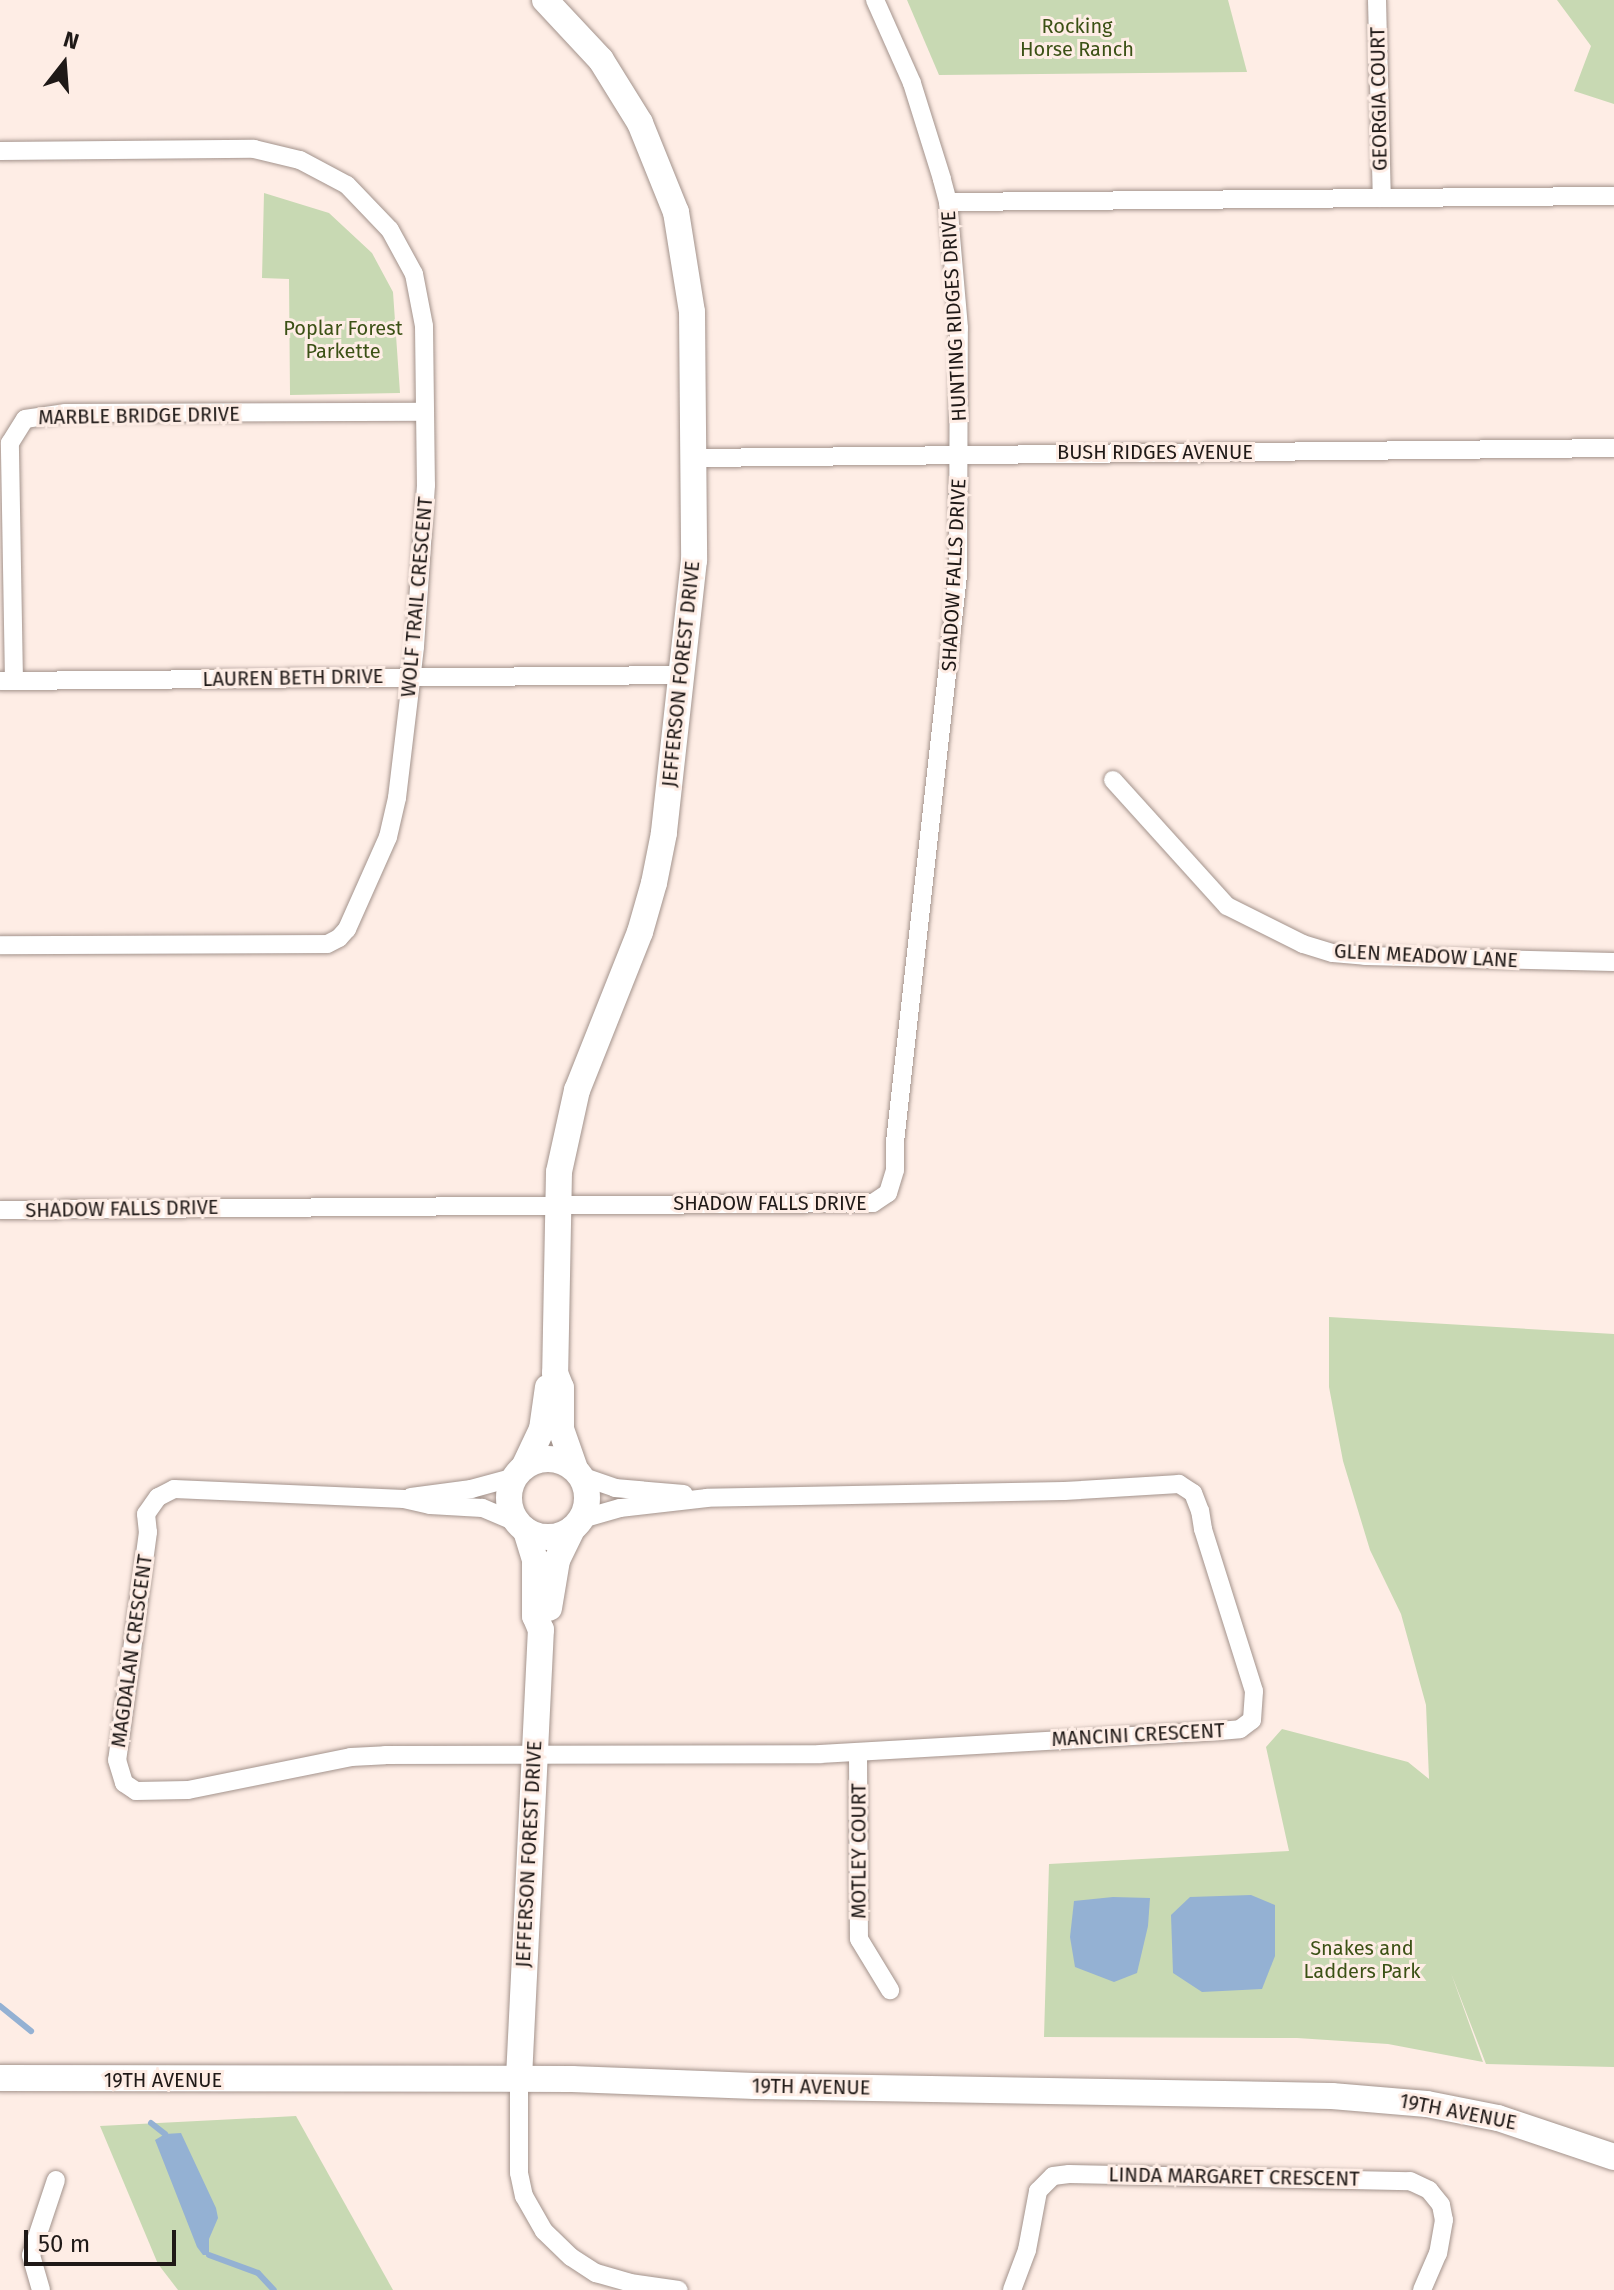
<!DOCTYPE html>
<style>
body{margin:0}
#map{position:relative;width:1614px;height:2290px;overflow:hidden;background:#feede5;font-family:"Fira Sans",sans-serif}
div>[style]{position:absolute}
.green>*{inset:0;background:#c8d9b3}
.water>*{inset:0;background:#94b1d3}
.stream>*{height:6px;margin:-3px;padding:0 3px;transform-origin:3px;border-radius:3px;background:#94b1d3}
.roads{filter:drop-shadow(0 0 2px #a3938c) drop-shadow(0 0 2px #a3938c)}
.street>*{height:18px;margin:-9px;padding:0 9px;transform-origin:9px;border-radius:9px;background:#fff}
.secondary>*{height:26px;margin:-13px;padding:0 13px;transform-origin:13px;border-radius:13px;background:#fff}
.secondary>.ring{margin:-13px;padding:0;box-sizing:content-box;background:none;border:26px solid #fff;border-radius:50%}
span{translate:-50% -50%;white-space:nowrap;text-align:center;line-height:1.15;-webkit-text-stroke:6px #feede5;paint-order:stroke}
.park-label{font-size:20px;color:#3b5115}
.street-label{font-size:20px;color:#1f1917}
.north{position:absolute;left:24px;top:24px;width:80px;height:80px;-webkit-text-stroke:6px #feede5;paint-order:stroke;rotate:17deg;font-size:22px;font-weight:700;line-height:32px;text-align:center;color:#1f1917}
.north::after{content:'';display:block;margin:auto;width:28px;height:36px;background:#1f1917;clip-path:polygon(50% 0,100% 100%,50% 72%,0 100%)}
.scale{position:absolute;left:24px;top:2230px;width:152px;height:36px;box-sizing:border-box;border:4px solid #1f1917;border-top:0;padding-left:10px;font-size:24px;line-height:28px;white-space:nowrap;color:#1f1917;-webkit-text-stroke:6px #feede5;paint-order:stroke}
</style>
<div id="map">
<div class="green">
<i style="clip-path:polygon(907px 0,1228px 0,1247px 72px,939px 75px)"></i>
<i style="clip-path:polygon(1557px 0,1614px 0,1614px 104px,1574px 91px,1591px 46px)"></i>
<i style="clip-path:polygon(264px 193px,329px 213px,372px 253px,393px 292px,400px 393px,290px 395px,289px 279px,262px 278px)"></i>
<i style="clip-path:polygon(1329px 1317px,1614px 1334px,1614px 2067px,1486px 2064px,1451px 1973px,1483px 2062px,1388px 2044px,1297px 2038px,1044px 2037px,1049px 1864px,1289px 1851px,1266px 1747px,1282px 1729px,1408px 1762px,1429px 1779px,1426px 1705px,1401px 1614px,1370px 1550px,1343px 1461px,1329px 1387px)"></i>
<i style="clip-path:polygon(296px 2116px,393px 2290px,178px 2290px,158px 2264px,100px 2126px)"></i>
</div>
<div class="water">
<i style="clip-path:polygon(1251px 1895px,1275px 1905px,1275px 1956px,1262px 1989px,1202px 1992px,1173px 1973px,1171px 1915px,1190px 1897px)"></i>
<i style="clip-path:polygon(1113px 1897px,1150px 1898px,1148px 1926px,1137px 1973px,1114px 1982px,1075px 1967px,1070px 1937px,1074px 1901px)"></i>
<i style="clip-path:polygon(181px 2133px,216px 2208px,218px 2218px,209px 2239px,209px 2255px,203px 2255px,197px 2247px,155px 2140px,165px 2134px)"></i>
</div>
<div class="stream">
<i style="left:0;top:2006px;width:40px;rotate:39deg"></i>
<i style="left:151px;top:2123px;width:18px;rotate:38deg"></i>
<i style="left:209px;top:2255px;width:52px;rotate:20.2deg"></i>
<i style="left:258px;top:2273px;width:23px;rotate:47deg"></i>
</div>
<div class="roads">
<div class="street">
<i style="left:1377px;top:0;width:198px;rotate:88.6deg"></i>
<i style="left:0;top:151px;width:254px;rotate:-0.5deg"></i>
<i style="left:254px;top:149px;width:47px;rotate:13.4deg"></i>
<i style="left:300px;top:160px;width:53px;rotate:28deg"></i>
<i style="left:347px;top:185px;width:62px;rotate:46.3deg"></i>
<i style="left:390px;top:230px;width:50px;rotate:61.4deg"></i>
<i style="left:414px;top:274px;width:53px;rotate:79.1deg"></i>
<i style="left:424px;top:326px;width:159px;rotate:89.3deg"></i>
<i style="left:426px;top:485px;width:162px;rotate:93.9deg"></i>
<i style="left:415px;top:647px;width:152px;rotate:96.8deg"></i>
<i style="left:397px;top:798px;width:40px;rotate:103deg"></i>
<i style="left:388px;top:837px;width:101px;rotate:114deg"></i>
<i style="left:347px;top:929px;width:12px;rotate:132deg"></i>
<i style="left:339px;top:938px;width:13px;rotate:153deg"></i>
<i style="left:327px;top:944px;width:327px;rotate:179.8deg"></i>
<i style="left:948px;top:202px;width:666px;rotate:-0.52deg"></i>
<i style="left:695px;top:458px;width:919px;rotate:-0.62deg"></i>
<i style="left:0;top:681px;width:681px;rotate:-0.5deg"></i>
<i style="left:14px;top:681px;width:238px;rotate:-91deg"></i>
<i style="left:10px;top:443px;width:28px;rotate:-58deg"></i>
<i style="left:25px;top:419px;width:40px;rotate:-8.5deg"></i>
<i style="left:65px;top:413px;width:359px;rotate:-0.2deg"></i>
<i style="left:1113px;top:780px;width:170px;rotate:47.9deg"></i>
<i style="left:1227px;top:906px;width:85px;rotate:26.6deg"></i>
<i style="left:1303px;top:944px;width:31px;rotate:17deg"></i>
<i style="left:1333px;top:953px;width:32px;rotate:5deg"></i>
<i style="left:1365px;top:956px;width:249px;rotate:1.4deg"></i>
<i style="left:0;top:1210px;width:873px;rotate:-0.46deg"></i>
<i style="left:873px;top:1203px;width:18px;rotate:-34deg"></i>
<i style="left:888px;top:1193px;width:24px;rotate:-73deg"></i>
<i style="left:895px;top:1170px;width:28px;rotate:-90deg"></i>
<i style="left:895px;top:1142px;width:570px;rotate:-83.66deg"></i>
<i style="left:958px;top:575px;width:247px;rotate:-89.8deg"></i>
<i style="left:959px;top:328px;width:126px;rotate:-95deg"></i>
<i style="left:948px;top:202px;width:24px;rotate:-105deg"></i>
<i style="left:942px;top:179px;width:101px;rotate:-107.4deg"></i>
<i style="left:912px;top:83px;width:91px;rotate:-114deg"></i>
<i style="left:581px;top:1476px;width:36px;rotate:19deg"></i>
<i style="left:615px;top:1488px;width:69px;rotate:5deg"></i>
<i style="left:411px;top:1497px;width:61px;rotate:-7.6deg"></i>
<i style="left:471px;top:1489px;width:46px;rotate:-15.3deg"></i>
<i style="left:518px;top:1523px;width:39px;rotate:-157deg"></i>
<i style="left:482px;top:1508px;width:52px;rotate:-176.7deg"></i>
<i style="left:430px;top:1505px;width:27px;rotate:-167deg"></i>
<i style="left:404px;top:1499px;width:230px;rotate:-177.5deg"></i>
<i style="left:174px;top:1489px;width:18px;rotate:153deg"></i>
<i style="left:158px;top:1497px;width:21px;rotate:125deg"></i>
<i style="left:146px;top:1514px;width:18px;rotate:84deg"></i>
<i style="left:148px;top:1532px;width:230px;rotate:97.7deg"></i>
<i style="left:117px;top:1760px;width:24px;rotate:73deg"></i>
<i style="left:124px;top:1783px;width:14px;rotate:34deg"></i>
<i style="left:136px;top:1791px;width:52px;rotate:-1.1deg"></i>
<i style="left:188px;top:1790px;width:166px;rotate:-11.4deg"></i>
<i style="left:351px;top:1757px;width:34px;rotate:-3deg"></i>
<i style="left:385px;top:1755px;width:435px;rotate:-0.1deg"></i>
<i style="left:820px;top:1754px;width:400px;rotate:-3.3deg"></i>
<i style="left:1219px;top:1731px;width:21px;rotate:-5deg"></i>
<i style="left:1240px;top:1729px;width:15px;rotate:-37deg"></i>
<i style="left:1252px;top:1720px;width:29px;rotate:-86deg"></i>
<i style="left:1254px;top:1691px;width:170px;rotate:-107.5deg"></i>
<i style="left:1203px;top:1529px;width:18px;rotate:-99deg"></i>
<i style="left:1200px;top:1511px;width:19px;rotate:-111deg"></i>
<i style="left:1193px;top:1493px;width:17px;rotate:-147deg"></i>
<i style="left:1179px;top:1484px;width:115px;rotate:176.5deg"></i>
<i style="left:1064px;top:1491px;width:357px;rotate:178.9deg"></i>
<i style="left:707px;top:1498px;width:88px;rotate:173.4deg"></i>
<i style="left:620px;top:1508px;width:40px;rotate:164deg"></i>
<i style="left:858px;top:1752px;width:187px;rotate:89.7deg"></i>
<i style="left:859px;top:1939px;width:60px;rotate:58.7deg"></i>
<i style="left:519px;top:2078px;width:95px;rotate:90deg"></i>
<i style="left:519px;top:2173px;width:24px;rotate:78deg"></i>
<i style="left:524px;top:2196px;width:40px;rotate:60.3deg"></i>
<i style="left:544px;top:2231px;width:37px;rotate:44deg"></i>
<i style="left:571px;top:2257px;width:30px;rotate:33deg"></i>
<i style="left:596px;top:2273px;width:35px;rotate:16deg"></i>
<i style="left:630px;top:2283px;width:49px;rotate:8.1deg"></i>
<i style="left:41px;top:2290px;width:36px;rotate:-106deg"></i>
<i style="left:31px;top:2255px;width:79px;rotate:-71.6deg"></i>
<i style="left:1012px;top:2290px;width:43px;rotate:-69.4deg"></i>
<i style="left:1027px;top:2250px;width:60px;rotate:-79.4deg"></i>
<i style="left:1038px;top:2191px;width:21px;rotate:-45deg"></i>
<i style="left:1053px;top:2176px;width:16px;rotate:-7deg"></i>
<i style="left:1069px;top:2174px;width:341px;rotate:1.2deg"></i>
<i style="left:1410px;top:2181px;width:21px;rotate:25deg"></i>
<i style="left:1429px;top:2190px;width:19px;rotate:51deg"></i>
<i style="left:1441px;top:2205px;width:15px;rotate:79deg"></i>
<i style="left:1444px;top:2220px;width:34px;rotate:100deg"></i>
<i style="left:1438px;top:2253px;width:40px;rotate:113.4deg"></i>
</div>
<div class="secondary">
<i style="left:545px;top:0;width:82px;rotate:47deg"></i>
<i style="left:601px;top:60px;width:74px;rotate:58.2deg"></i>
<i style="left:640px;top:123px;width:96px;rotate:68deg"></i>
<i style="left:676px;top:212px;width:101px;rotate:80.9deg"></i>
<i style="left:692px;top:312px;width:248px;rotate:89.5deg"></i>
<i style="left:694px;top:560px;width:275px;rotate:96.3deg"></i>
<i style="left:664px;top:833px;width:51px;rotate:101.3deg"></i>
<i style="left:654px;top:883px;width:51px;rotate:105.9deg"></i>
<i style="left:640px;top:932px;width:170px;rotate:111.7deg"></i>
<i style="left:577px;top:1090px;width:84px;rotate:102.4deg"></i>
<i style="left:559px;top:1172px;width:201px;rotate:91.1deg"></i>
<i style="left:555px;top:1373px;width:16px;rotate:68deg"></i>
<i style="left:561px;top:1388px;width:41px;rotate:90deg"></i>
<i style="left:561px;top:1429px;width:42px;rotate:70.7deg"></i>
<i class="ring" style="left:509px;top:1459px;width:52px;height:52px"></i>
<i style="left:524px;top:1467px;width:42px;rotate:-64.7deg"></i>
<i style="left:542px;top:1429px;width:42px;rotate:-81.9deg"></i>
<i style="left:549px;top:1608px;width:49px;rotate:-80.5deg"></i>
<i style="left:557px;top:1560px;width:34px;rotate:-64deg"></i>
<i style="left:0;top:2078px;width:572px;rotate:0.1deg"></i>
<i style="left:572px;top:2079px;width:183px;rotate:2.2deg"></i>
<i style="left:755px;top:2086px;width:577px;rotate:0.99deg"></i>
<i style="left:1332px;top:2096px;width:95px;rotate:4.8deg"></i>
<i style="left:1427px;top:2104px;width:72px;rotate:11.2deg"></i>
<i style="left:1498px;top:2118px;width:122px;rotate:18.6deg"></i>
<i style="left:519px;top:2078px;width:449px;rotate:-87.2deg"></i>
<i style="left:541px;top:1630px;width:15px;rotate:-113deg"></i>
<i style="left:535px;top:1616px;width:56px;rotate:-90deg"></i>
<i style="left:535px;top:1560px;width:31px;rotate:-107deg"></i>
</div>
</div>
<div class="park-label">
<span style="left:1077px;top:38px">Rocking<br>Horse Ranch</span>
<span style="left:343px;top:340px">Poplar Forest<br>Parkette</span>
<span style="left:1362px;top:1960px">Snakes and<br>Ladders Park</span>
</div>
<div class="street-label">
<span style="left:1379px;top:99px;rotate:-91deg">GEORGIA COURT</span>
<span style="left:954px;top:316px;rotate:-93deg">HUNTING RIDGES DRIVE</span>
<span style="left:139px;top:416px;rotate:-1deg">MARBLE BRIDGE DRIVE</span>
<span style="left:1155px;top:452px">BUSH RIDGES AVENUE</span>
<span style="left:954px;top:575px;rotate:-87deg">SHADOW FALLS DRIVE</span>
<span style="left:417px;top:597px;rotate:-85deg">WOLF TRAIL CRESCENT</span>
<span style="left:681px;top:674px;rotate:-84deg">JEFFERSON FOREST DRIVE</span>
<span style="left:293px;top:678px;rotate:-1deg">LAUREN BETH DRIVE</span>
<span style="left:1426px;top:956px;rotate:3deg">GLEN MEADOW LANE</span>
<span style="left:770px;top:1203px">SHADOW FALLS DRIVE</span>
<span style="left:122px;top:1209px;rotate:-1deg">SHADOW FALLS DRIVE</span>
<span style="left:132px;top:1651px;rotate:-82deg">MAGDALAN CRESCENT</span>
<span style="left:1138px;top:1735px;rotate:-3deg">MANCINI CRESCENT</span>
<span style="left:859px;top:1851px;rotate:-90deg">MOTLEY COURT</span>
<span style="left:529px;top:1854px;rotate:-87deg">JEFFERSON FOREST DRIVE</span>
<span style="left:163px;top:2080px">19TH AVENUE</span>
<span style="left:811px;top:2087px;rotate:1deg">19TH AVENUE</span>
<span style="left:1458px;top:2112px;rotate:11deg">19TH AVENUE</span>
<span style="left:1234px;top:2177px;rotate:1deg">LINDA MARGARET CRESCENT</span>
</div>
<div class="north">N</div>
<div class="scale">50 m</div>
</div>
